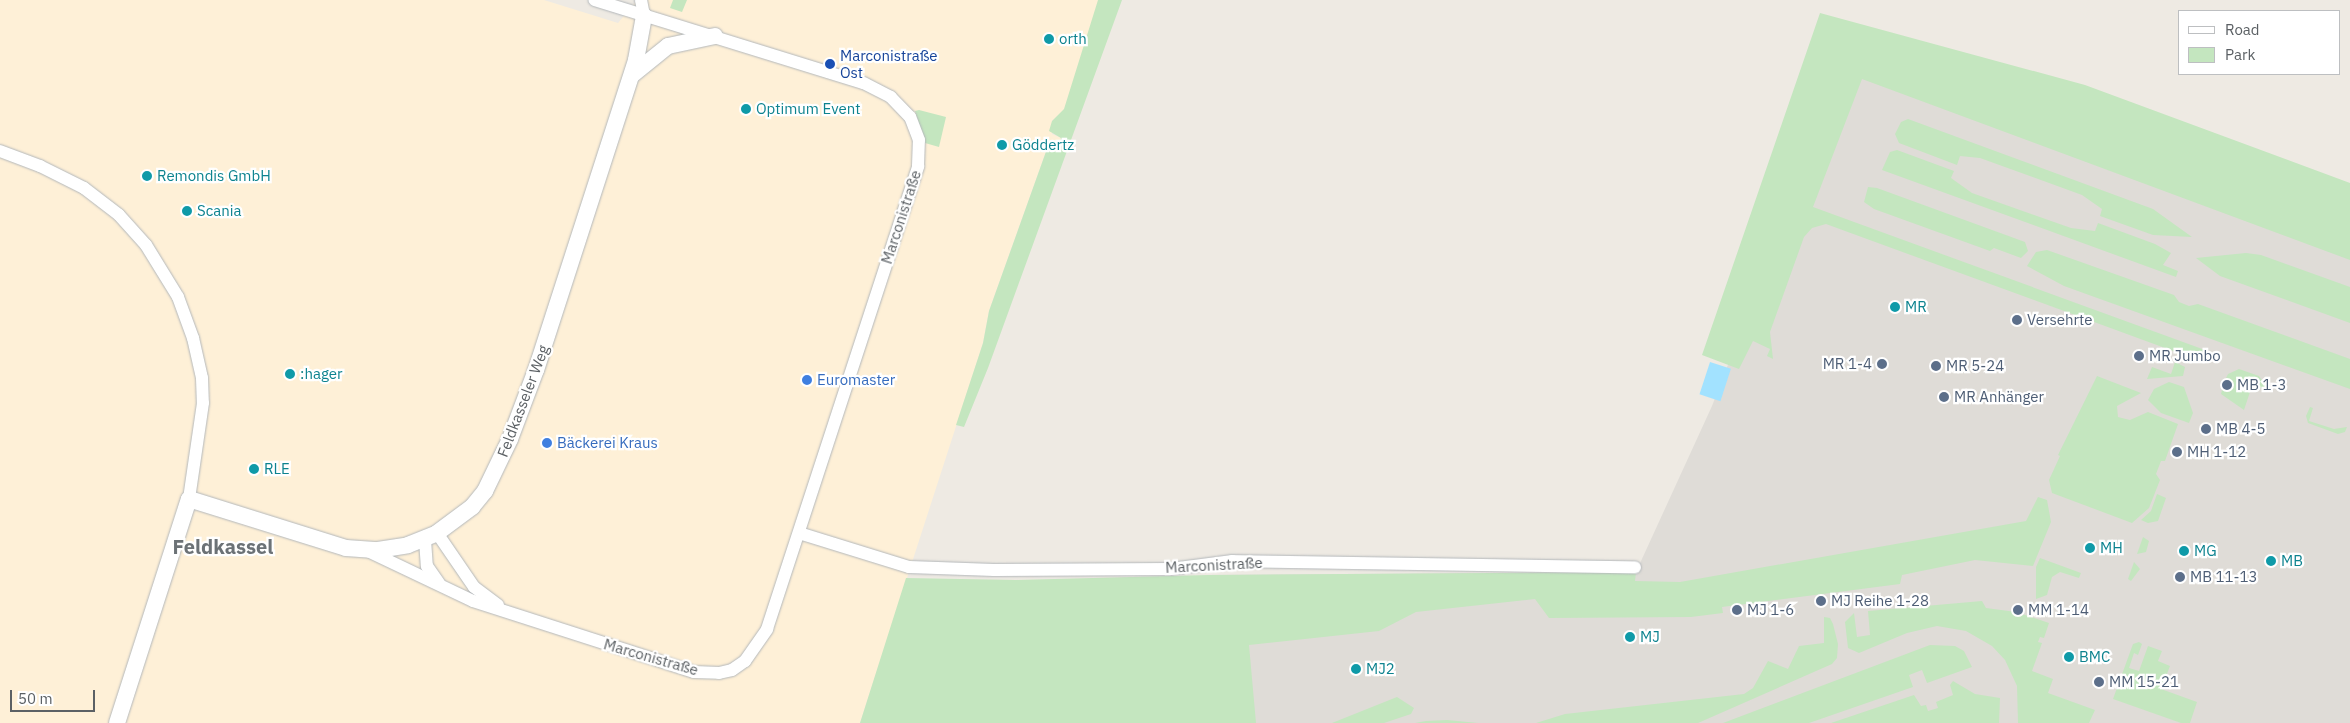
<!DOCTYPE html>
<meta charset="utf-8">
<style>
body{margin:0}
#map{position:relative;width:2350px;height:723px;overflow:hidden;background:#eeeae3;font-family:"IBM Plex Sans",sans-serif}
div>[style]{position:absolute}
.commercial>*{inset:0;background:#fef0d7}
.industrial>*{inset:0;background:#dfdcd7}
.green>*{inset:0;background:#c4e6bf}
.water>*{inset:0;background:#a2e2ff;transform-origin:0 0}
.roads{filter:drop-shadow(0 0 1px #b3b7ba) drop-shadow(0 0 1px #b3b7ba)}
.minor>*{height:12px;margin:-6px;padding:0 6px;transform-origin:6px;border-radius:6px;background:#fff}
.tertiary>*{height:16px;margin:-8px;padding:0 8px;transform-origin:8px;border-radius:8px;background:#fff}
.dots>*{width:14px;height:14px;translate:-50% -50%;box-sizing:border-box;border:2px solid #fff;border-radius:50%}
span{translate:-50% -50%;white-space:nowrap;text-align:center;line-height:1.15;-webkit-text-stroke:4.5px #fff;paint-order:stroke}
.culture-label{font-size:15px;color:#0d838f}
.left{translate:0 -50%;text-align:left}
.transit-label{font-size:15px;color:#164399}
.street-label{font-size:15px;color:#5b6064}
.service-label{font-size:15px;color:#4e5e75}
.right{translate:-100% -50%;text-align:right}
.shop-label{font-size:15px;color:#366cbe}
.district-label{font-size:20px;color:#6c7276;font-weight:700}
.legend{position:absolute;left:2178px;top:10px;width:162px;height:65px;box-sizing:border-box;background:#fff;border:1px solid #bdbfc1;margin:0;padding:6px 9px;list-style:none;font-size:15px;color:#5b6064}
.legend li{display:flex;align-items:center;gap:10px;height:25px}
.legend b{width:25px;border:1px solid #bdbfc1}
.scale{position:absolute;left:10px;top:690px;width:85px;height:22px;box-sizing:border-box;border:2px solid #5b6064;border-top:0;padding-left:6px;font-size:15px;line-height:18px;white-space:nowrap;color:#5b6064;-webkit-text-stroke:4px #fff;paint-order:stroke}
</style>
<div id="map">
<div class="commercial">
<i style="clip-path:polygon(0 0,544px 0,618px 23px,637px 0,1102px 0,1064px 110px,1052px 121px,1052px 134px,1061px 138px,1058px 148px,1048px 146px,989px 311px,983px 343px,860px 723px,0 723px)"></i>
</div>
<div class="industrial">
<i style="clip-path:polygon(1849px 52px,2350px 234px,2350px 723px,1162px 723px,1208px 575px,1636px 572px,1712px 406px)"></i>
</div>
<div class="green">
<i style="clip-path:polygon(673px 0,687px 0,682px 12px,670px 8px)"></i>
<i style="clip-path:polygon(1098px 0,1122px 0,988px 368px,964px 427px,956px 425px,983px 343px,989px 311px,1048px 146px,1058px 148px,1061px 138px,1049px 131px,1052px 121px,1064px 109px)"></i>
<i style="clip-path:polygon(1820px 13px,2085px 85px,2350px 183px,2350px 260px,1862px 79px,1813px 207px,2216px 354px,2214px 360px,2195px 359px,1826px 224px,1812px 228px,1804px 237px,1770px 332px,1773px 359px,1767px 356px,1770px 349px,1753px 341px,1739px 369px,1702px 355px)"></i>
<i style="clip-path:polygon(919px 110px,946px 117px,939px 147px,925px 143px,915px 111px)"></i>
<i style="clip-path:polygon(1908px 119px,2153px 209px,2192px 237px,2153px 235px,2100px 216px,2102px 209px,2082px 195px,1980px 158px,1960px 156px,1957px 165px,1899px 143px,1895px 134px,1901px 122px)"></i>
<i style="clip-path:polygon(1897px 150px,1954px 171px,1951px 178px,1972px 193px,2071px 228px,2095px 231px,2098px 223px,2155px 244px,2171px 253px,2163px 265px,2178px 271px,2176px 277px,1882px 170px,1890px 152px)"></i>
<i style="clip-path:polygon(1868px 187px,1877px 188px,2025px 242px,2028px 251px,2021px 258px,1994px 248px,1990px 251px,1874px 209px,1864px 202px)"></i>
<i style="clip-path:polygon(2047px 250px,2174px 295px,2179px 302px,2189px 306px,2198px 304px,2350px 359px,2350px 389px,2064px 286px,2027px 266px,2036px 252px)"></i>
<i style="clip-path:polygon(2246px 253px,2261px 255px,2350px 287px,2350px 323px,2220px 276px,2196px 258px)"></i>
<i style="clip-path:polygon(2175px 362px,2185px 367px,2183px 376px,2147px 379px,2152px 367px,2171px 374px)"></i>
<i style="clip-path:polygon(2239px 369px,2259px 376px,2268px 389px,2252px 386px,2244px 410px,2221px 394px,2222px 390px,2229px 392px,2233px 381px,2226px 378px,2228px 374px)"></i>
<i style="clip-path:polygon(2097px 376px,2141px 393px,2117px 406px,2118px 417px,2130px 420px,2148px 412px,2178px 424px,2165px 461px,2161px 461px,2156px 474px,2160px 480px,2149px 508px,2132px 523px,2052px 493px,2049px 480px,2060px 456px,2058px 455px)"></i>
<i style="clip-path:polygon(2169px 382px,2184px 387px,2193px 413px,2189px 423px,2161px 413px,2148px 400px,2154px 389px)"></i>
<i style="clip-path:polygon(2310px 407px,2313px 408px,2309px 421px,2334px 429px,2347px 427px,2345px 432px,2338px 434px,2308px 423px,2306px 416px)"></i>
<i style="clip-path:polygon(2157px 494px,2166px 498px,2158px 521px,2148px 523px,2141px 520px,2151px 511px)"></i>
<i style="clip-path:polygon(2038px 497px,2047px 500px,2051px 522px,2033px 566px,1975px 560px,1902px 575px,1900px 584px,1722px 607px,1723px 613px,1691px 617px,1549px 618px,1535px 599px,1416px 612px,1379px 631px,1249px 645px,1256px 723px,860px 723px,906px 578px,1016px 580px,1208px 575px,1636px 572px,1635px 581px,1680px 582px,2026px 521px)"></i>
<i style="clip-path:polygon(2143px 537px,2149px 541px,2146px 552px,2137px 554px)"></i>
<i style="clip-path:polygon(2040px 558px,2081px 573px,2079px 578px,2060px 572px,2052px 577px,2047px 595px,2036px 599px,2036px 567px)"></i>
<i style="clip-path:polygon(2134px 562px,2140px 569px,2131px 581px,2128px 579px)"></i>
<i style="clip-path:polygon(1982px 601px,1986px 608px,2016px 612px,2049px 623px,2044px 638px,2040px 637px,2038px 642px,2042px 643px,2032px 671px,2053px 679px,2048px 693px,2095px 710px,2089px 723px,2018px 723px,2017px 686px,2005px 660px,1992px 646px,1966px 631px,1937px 626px,1907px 633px,1859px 653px,1848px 648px,1845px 622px,1854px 613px,1857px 637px,1870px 635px,1868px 611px)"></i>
<i style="clip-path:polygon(1824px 617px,1830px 618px,1833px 624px,1838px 644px,1837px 658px,1832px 664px,1698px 723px,1536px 723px,1565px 714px,1744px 694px,1753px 688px,1768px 661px,1788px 669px,1799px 646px,1824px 643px)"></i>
<i style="clip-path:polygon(2139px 642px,2142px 644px,2138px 655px,2134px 653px,2129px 668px,2139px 671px,2148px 646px,2162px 651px,2158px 661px,2170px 666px,2161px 689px,2197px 702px,2190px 723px,2181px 723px,2113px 699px,2133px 644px)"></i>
<i style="clip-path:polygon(1930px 645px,1955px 646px,1964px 651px,1972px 667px,1927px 683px,1922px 670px,1909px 675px,1913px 687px,1809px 723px,1723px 723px)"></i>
<i style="clip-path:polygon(1953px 681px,1975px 694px,2000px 698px,1999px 723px,1831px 723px,1914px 695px,1921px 706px,1926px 705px,1928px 711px,1938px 708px,1936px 702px,1953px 695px,1950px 685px)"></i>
<i style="clip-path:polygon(1397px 697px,1414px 708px,1411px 714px,1384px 723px,1332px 723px)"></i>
<i style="clip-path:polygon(1447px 720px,1478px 723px,1415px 723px,1426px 721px)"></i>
</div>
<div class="water">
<i style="left:1710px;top:362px;width:22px;height:34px;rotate:18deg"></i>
</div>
<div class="roads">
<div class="minor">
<i style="left:641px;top:0;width:16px;rotate:79deg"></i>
<i style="left:0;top:151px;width:43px;rotate:20.6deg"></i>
<i style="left:40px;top:166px;width:49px;rotate:26.6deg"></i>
<i style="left:84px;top:188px;width:44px;rotate:37.6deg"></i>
<i style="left:119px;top:215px;width:40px;rotate:48deg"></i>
<i style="left:146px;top:245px;width:61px;rotate:58.4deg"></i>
<i style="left:178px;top:297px;width:44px;rotate:69.9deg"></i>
<i style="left:193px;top:338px;width:41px;rotate:77.3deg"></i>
<i style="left:202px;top:378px;width:25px;rotate:88deg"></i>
<i style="left:203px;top:403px;width:97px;rotate:98.3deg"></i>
<i style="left:437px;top:533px;width:65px;rotate:55.6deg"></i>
<i style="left:474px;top:587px;width:30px;rotate:37deg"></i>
<i style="left:799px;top:533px;width:115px;rotate:17.2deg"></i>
<i style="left:909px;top:567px;width:85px;rotate:2deg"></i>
<i style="left:994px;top:570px;width:177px;rotate:-0.3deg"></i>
<i style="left:1171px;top:569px;width:62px;rotate:-7.5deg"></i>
<i style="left:1232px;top:561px;width:403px;rotate:0.9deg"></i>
<i style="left:425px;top:540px;width:26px;rotate:86deg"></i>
<i style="left:427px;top:566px;width:21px;rotate:55deg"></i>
<i style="left:368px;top:551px;width:116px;rotate:25.5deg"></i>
<i style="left:473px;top:601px;width:232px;rotate:17.8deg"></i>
<i style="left:694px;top:672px;width:25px;rotate:2deg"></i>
<i style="left:719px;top:673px;width:13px;rotate:-13deg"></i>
<i style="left:732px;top:670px;width:16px;rotate:-35deg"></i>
<i style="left:745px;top:661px;width:39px;rotate:-55deg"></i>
<i style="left:767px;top:629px;width:487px;rotate:-71.9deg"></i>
<i style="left:918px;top:166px;width:26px;rotate:-88deg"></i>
<i style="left:919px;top:140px;width:25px;rotate:-111deg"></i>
<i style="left:910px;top:117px;width:28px;rotate:-134deg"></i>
<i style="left:891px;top:97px;width:31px;rotate:-153deg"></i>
<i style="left:863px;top:83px;width:281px;rotate:-162.8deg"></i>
</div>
<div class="tertiary">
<i style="left:632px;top:75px;width:46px;rotate:-38.9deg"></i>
<i style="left:668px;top:46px;width:48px;rotate:-12deg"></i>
<i style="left:117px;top:723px;width:235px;rotate:-72.2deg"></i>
<i style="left:189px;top:499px;width:164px;rotate:17.3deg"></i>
<i style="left:346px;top:548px;width:32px;rotate:4deg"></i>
<i style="left:378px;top:550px;width:30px;rotate:-9deg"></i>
<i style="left:408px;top:545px;width:31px;rotate:-22deg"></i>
<i style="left:437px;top:533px;width:44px;rotate:-36.6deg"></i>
<i style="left:472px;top:507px;width:21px;rotate:-51deg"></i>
<i style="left:485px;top:491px;width:58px;rotate:-64.3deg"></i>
<i style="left:510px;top:439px;width:74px;rotate:-69.4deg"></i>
<i style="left:536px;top:370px;width:326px;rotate:-72.1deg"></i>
<i style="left:636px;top:60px;width:45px;rotate:-79.7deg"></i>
</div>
</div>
<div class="dots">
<i style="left:1049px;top:39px;background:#0f9aa8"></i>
<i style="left:830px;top:64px;background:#1a4fb4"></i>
<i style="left:746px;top:109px;background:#0f9aa8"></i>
<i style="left:1002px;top:145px;background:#0f9aa8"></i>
<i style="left:147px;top:176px;background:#0f9aa8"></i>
<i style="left:187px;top:211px;background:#0f9aa8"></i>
<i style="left:1895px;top:307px;background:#0f9aa8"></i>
<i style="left:2017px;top:320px;background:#5c6f8a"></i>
<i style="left:2139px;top:356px;background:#5c6f8a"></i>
<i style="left:1882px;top:364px;background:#5c6f8a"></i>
<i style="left:1936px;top:366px;background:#5c6f8a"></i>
<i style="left:290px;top:374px;background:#0f9aa8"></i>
<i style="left:807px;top:380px;background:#3f7fe0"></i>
<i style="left:2227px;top:385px;background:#5c6f8a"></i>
<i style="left:1944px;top:397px;background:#5c6f8a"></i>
<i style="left:2206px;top:429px;background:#5c6f8a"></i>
<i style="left:547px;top:443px;background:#3f7fe0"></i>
<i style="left:2177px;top:452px;background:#5c6f8a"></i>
<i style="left:254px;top:469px;background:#0f9aa8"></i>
<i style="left:2090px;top:548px;background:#0f9aa8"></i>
<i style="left:2184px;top:551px;background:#0f9aa8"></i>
<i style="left:2271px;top:561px;background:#0f9aa8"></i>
<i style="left:2180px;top:577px;background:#5c6f8a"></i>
<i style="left:1821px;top:601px;background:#5c6f8a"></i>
<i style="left:1737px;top:610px;background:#5c6f8a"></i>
<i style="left:2018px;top:610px;background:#5c6f8a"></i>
<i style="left:1630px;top:637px;background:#0f9aa8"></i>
<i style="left:2069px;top:657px;background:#0f9aa8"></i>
<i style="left:1356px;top:669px;background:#0f9aa8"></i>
<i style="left:2099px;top:682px;background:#5c6f8a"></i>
</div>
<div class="culture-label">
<span class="left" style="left:1059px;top:39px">orth</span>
<span class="left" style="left:756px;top:109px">Optimum Event</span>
<span class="left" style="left:1012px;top:145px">Göddertz</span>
<span class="left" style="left:157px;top:176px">Remondis GmbH</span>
<span class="left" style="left:197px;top:211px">Scania</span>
<span class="left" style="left:1905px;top:307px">MR</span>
<span class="left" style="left:300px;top:374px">:hager</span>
<span class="left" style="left:264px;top:469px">RLE</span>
<span class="left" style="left:2100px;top:548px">MH</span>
<span class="left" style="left:2194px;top:551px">MG</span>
<span class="left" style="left:2281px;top:561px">MB</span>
<span class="left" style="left:1640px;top:637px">MJ</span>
<span class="left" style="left:2079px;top:657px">BMC</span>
<span class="left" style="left:1366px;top:669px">MJ2</span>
</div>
<div class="transit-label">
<span class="left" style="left:840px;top:64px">Marconistraße<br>Ost</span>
</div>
<div class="street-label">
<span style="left:901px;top:217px;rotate:-72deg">Marconistraße</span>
<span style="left:523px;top:401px;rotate:-69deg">Feldkasseler Weg</span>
<span style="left:1214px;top:565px;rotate:-3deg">Marconistraße</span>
<span style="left:651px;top:657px;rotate:16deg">Marconistraße</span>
</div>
<div class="service-label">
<span class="left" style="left:2027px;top:320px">Versehrte</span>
<span class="left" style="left:2149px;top:356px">MR Jumbo</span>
<span class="right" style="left:1872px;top:364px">MR 1-4</span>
<span class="left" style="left:1946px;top:366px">MR 5-24</span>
<span class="left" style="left:2237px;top:385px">MB 1-3</span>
<span class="left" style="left:1954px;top:397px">MR Anhänger</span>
<span class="left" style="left:2216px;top:429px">MB 4-5</span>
<span class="left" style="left:2187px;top:452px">MH 1-12</span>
<span class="left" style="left:2190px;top:577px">MB 11-13</span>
<span class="left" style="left:1831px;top:601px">MJ Reihe 1-28</span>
<span class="left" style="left:1747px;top:610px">MJ 1-6</span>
<span class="left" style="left:2028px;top:610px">MM 1-14</span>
<span class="left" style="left:2109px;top:682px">MM 15-21</span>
</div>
<div class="shop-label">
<span class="left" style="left:817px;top:380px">Euromaster</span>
<span class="left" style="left:557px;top:443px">Bäckerei Kraus</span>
</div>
<div class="district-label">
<span style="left:223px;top:546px">Feldkassel</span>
</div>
<ul class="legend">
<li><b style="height:6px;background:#fff"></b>Road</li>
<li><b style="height:14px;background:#c4e6bf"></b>Park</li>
</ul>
<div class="scale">50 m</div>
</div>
